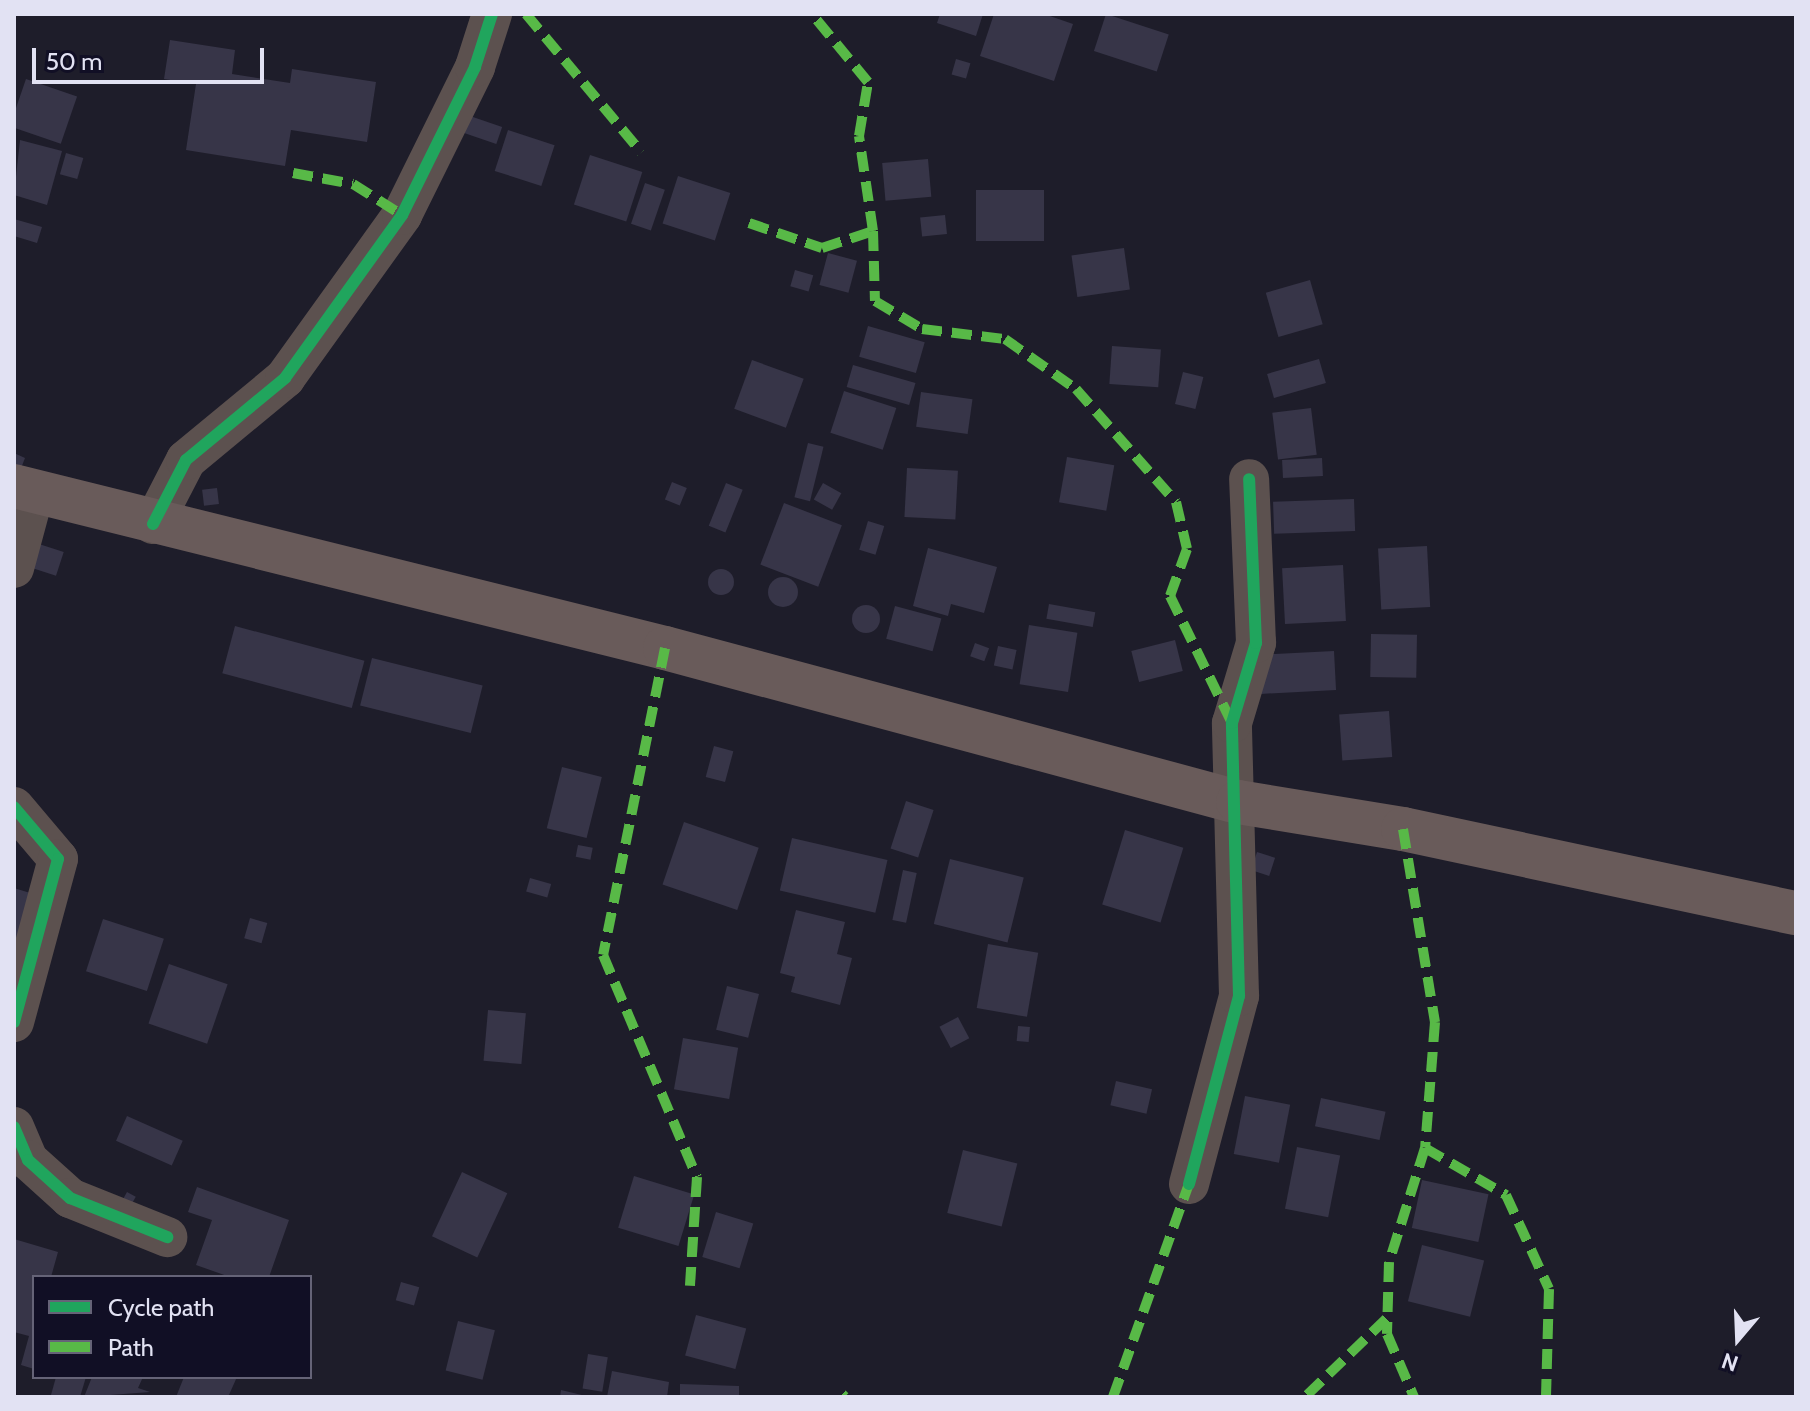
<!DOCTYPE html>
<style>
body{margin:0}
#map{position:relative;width:1810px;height:1411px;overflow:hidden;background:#1e1d2a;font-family:Cabin,sans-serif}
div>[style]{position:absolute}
.building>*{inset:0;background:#373548;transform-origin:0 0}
.round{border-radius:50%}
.minor>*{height:40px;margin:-20px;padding:0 20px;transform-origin:20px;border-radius:20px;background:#5c514f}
.major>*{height:44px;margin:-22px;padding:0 22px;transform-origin:22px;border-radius:22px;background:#695b5a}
.quiet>*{height:10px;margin-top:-5px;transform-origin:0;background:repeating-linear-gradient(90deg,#58b947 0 20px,transparent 0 30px)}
.cycleway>*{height:12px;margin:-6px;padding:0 6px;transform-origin:6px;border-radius:6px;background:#20a55d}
span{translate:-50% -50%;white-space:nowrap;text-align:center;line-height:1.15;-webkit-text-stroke:8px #110f25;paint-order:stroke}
.frame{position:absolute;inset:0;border:16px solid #e2e2f3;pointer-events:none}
.legend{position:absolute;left:32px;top:1275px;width:280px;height:104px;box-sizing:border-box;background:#110f25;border:2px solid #656377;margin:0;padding:10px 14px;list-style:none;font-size:24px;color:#e2e2f3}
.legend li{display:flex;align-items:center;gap:16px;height:40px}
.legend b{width:40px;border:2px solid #656377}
.north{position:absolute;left:1698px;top:1299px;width:80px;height:80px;-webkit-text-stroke:6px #110f25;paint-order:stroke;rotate:199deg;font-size:22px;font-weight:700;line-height:32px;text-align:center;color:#e2e2f3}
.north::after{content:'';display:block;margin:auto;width:28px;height:36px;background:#e2e2f3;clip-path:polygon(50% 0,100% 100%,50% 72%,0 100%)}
.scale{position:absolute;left:32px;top:48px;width:232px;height:36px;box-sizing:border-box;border:4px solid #e2e2f3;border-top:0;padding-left:10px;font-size:24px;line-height:28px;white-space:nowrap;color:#e2e2f3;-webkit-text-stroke:6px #110f25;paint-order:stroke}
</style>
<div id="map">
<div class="building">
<i style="clip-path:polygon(940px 14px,983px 14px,976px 36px,937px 23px)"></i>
<i style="clip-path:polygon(994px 14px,1044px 14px,1073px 24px,1054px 81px,980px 56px)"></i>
<i style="left:1106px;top:14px;width:66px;height:39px;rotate:18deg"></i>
<i style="clip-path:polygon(170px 40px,235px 50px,232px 74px,290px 83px,292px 69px,376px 82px,367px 142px,291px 130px,285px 166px,186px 150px,196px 84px,164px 79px)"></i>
<i style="left:956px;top:59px;width:15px;height:16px;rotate:16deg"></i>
<i style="left:26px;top:79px;width:54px;height:50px;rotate:19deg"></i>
<i style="left:470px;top:116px;width:34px;height:18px;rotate:19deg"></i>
<i style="left:508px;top:130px;width:49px;height:43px;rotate:18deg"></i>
<i style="clip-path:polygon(20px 140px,62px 151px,47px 205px,14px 195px)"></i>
<i style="left:66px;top:153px;width:18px;height:22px;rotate:16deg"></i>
<i style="left:590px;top:155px;width:55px;height:52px;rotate:18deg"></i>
<i style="left:928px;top:159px;width:38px;height:46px;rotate:85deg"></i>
<i style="left:678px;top:176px;width:55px;height:50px;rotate:18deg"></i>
<i style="left:645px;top:183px;width:21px;height:43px;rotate:19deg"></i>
<i style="left:976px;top:190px;width:68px;height:51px"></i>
<i style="left:945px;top:215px;width:19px;height:25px;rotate:84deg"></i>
<i style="clip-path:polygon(14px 219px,42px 227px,37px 243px,14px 236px)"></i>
<i style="left:1124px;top:248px;width:42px;height:53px;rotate:82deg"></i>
<i style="left:828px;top:253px;width:30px;height:33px;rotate:15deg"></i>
<i style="left:795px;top:270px;width:19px;height:17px;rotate:16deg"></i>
<i style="left:1310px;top:280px;width:46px;height:46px;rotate:74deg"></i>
<i style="left:868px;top:326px;width:59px;height:32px;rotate:16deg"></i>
<i style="left:1112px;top:346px;width:49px;height:38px;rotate:4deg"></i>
<i style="left:1319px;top:359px;width:25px;height:54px;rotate:74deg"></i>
<i style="left:752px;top:360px;width:55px;height:52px;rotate:20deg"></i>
<i style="left:853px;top:365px;width:65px;height:23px;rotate:16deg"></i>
<i style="left:1183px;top:372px;width:21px;height:33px;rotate:14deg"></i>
<i style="left:844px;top:391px;width:55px;height:44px;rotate:18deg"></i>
<i style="left:921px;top:392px;width:52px;height:35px;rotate:8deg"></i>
<i style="left:1311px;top:408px;width:47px;height:39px;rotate:83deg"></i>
<i style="left:808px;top:443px;width:16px;height:56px;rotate:14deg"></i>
<i style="clip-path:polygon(14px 453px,25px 458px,18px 476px,14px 474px)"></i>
<i style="left:1067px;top:457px;width:48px;height:46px;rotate:10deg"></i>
<i style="left:1322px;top:458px;width:18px;height:40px;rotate:87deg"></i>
<i style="left:907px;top:468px;width:51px;height:49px;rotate:3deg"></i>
<i style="left:672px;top:482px;width:16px;height:19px;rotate:22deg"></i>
<i style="left:726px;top:483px;width:18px;height:46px;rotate:22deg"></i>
<i style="left:823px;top:483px;width:21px;height:19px;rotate:29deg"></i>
<i style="left:217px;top:488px;width:16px;height:15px;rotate:83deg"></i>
<i style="left:1354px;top:499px;width:32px;height:81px;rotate:88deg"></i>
<i style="left:784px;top:503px;width:62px;height:66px;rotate:21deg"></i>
<i style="left:868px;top:521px;width:17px;height:30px;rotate:17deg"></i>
<i style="left:39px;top:544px;width:26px;height:25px;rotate:18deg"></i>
<i style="left:1427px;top:546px;width:61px;height:49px;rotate:87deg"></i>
<i style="clip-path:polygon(928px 548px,997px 567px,984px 613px,951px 604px,948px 616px,913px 606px)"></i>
<i style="left:1343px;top:565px;width:56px;height:61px;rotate:87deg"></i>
<i class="round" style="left:708px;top:569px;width:26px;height:26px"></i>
<i class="round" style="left:768px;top:577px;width:30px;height:30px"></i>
<i style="left:1049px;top:604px;width:47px;height:15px;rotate:10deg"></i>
<i class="round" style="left:852px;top:605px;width:28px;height:28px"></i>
<i style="left:895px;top:606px;width:48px;height:34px;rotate:15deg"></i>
<i style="left:1029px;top:625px;width:49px;height:60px;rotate:9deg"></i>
<i style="left:235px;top:626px;width:134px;height:49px;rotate:15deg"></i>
<i style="left:1371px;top:634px;width:46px;height:43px;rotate:1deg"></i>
<i style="left:1175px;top:640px;width:32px;height:45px;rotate:76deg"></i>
<i style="left:975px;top:643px;width:15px;height:14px;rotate:20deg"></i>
<i style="left:998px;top:646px;width:19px;height:20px;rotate:12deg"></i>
<i style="left:1334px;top:651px;width:39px;height:76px;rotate:87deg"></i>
<i style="left:372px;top:658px;width:114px;height:49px;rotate:14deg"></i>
<i style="left:1389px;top:711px;width:46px;height:50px;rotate:86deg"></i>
<i style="left:714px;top:746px;width:20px;height:32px;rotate:15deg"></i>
<i style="left:562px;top:767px;width:41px;height:63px;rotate:14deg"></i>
<i style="left:906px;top:801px;width:29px;height:50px;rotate:18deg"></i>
<i style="left:684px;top:822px;width:79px;height:66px;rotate:19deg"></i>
<i style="left:1125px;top:830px;width:61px;height:78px;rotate:17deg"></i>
<i style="left:792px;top:838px;width:98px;height:54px;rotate:13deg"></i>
<i style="left:578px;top:845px;width:15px;height:12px;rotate:11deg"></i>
<i style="left:1257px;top:852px;width:19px;height:19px;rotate:18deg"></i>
<i style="left:950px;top:859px;width:76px;height:67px;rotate:14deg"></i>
<i style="left:903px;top:870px;width:14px;height:51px;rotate:12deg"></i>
<i style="left:530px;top:878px;width:22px;height:14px;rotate:16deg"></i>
<i style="clip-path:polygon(14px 888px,40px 896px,14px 956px)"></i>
<i style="clip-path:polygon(796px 910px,845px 922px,837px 954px,852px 958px,840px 1005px,791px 992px,795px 977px,780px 973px)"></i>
<i style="left:250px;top:918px;width:18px;height:21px;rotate:16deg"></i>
<i style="left:103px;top:919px;width:64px;height:55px;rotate:18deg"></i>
<i style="left:988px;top:944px;width:51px;height:65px;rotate:10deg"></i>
<i style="left:169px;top:964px;width:62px;height:63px;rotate:19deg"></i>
<i style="left:727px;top:986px;width:33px;height:45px;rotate:14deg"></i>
<i style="left:488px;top:1010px;width:38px;height:51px;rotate:5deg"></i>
<i style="left:958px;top:1017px;width:24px;height:21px;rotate:62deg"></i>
<i style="left:1018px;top:1026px;width:12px;height:15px;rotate:5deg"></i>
<i style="left:683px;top:1038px;width:56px;height:52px;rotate:10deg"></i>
<i style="left:1116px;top:1081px;width:37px;height:25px;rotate:13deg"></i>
<i style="left:1245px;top:1096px;width:46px;height:59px;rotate:11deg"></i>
<i style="left:1321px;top:1098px;width:66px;height:29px;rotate:12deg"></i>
<i style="left:127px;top:1116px;width:61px;height:27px;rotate:24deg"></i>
<i style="left:1297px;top:1147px;width:44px;height:63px;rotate:11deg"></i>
<i style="left:963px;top:1150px;width:56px;height:65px;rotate:14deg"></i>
<i style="left:462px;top:1172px;width:50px;height:71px;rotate:25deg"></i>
<i style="left:634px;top:1176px;width:63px;height:54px;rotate:17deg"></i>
<i style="left:1422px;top:1180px;width:68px;height:49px;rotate:12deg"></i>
<i style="clip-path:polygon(197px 1187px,289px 1220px,269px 1277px,230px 1277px,196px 1265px,212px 1220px,188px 1212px)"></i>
<i style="left:127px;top:1192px;width:10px;height:10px;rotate:29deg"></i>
<i style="left:716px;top:1212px;width:39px;height:47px;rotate:17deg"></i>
<i style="clip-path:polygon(14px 1239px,58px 1252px,51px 1277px,34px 1277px,34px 1369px,21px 1365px,29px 1336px,14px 1332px)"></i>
<i style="left:1422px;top:1245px;width:64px;height:58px;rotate:14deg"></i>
<i style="left:401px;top:1282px;width:19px;height:19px;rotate:16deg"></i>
<i style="left:696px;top:1315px;width:52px;height:42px;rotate:15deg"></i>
<i style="left:458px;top:1321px;width:38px;height:51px;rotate:14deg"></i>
<i style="left:588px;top:1354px;width:20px;height:35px;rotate:9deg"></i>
<i style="clip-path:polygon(612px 1371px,669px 1382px,667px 1397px,607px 1397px)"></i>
<i style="clip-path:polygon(56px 1377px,86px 1377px,80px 1397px,51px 1395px)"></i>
<i style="clip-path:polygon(92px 1377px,143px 1377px,138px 1388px,150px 1392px,84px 1397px)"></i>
<i style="clip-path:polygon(184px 1377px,237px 1377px,228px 1397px,176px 1397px)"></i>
<i style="clip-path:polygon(680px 1384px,739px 1386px,739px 1397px,680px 1397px)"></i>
<i style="clip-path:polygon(561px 1390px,586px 1396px,585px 1397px,560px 1397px)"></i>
</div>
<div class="minor">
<i style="left:153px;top:524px;width:72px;rotate:-62.7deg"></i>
<i style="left:186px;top:460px;width:129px;rotate:-39.6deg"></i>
<i style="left:285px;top:378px;width:201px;rotate:-54.3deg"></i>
<i style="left:402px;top:215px;width:165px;rotate:-63.7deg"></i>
<i style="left:475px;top:67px;width:56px;rotate:-72.2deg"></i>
<i style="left:14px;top:568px;width:81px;rotate:-74.9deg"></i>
<i style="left:14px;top:807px;width:68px;rotate:49.8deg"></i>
<i style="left:58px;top:859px;width:169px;rotate:105.1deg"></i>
<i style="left:14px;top:1127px;width:36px;rotate:67deg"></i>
<i style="left:28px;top:1160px;width:57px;rotate:42.1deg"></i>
<i style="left:70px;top:1198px;width:105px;rotate:21.9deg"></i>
<i style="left:1189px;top:1184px;width:195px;rotate:-75.1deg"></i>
<i style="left:1239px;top:996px;width:273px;rotate:-91.5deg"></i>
<i style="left:1232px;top:723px;width:84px;rotate:-73.3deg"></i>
<i style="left:1256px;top:643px;width:164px;rotate:-92.4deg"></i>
</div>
<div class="major">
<i style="left:14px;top:486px;width:671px;rotate:13.97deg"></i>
<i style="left:665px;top:648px;width:593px;rotate:15.04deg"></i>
<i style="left:1238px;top:802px;width:167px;rotate:9.3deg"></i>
<i style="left:1403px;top:829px;width:402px;rotate:12.1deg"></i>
</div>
<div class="quiet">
<i style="left:526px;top:14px;width:180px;rotate:50.2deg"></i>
<i style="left:293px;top:173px;width:61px;rotate:10.4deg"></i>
<i style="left:353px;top:184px;width:58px;rotate:32.3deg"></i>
<i style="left:749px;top:223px;width:77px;rotate:18.9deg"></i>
<i style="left:822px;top:248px;width:54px;rotate:-18.4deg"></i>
<i style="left:873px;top:231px;width:96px;rotate:-98.4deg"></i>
<i style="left:859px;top:136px;width:55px;rotate:-80.5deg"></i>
<i style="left:868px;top:82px;width:88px;rotate:-129.5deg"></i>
<i style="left:873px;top:231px;width:70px;rotate:88.4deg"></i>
<i style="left:875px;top:301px;width:55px;rotate:30.8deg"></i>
<i style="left:922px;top:329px;width:84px;rotate:6.9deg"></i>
<i style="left:1005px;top:339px;width:87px;rotate:35.2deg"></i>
<i style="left:1076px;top:389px;width:151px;rotate:48.5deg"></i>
<i style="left:1176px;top:502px;width:48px;rotate:76.8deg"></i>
<i style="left:1187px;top:549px;width:50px;rotate:109.9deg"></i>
<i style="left:1170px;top:596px;width:141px;rotate:64deg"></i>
<i style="left:665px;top:648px;width:313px;rotate:101.4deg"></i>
<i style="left:603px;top:955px;width:241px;rotate:67.1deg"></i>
<i style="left:697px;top:1177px;width:109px;rotate:93.7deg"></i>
<i style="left:1403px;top:829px;width:196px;rotate:80.6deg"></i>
<i style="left:1435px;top:1022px;width:126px;rotate:94.5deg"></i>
<i style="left:1425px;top:1148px;width:120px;rotate:107.5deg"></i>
<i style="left:1389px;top:1262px;width:72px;rotate:91.6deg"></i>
<i style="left:1387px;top:1334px;width:69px;rotate:66.8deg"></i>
<i style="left:1425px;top:1148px;width:94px;rotate:30.1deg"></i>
<i style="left:1506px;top:1195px;width:103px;rotate:65.4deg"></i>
<i style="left:1549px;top:1289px;width:108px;rotate:91.6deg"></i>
<i style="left:842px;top:1394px;width:4px;rotate:45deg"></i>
<i style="left:1307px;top:1395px;width:112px;rotate:-43.9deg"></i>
<i style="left:1113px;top:1397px;width:226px;rotate:-70.4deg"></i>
</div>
<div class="cycleway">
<i style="left:153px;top:524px;width:72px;rotate:-62.7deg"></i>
<i style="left:186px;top:460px;width:129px;rotate:-39.6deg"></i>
<i style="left:285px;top:378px;width:201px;rotate:-54.3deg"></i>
<i style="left:402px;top:215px;width:165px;rotate:-63.7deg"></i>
<i style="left:475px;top:67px;width:56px;rotate:-72.2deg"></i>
<i style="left:14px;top:807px;width:68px;rotate:49.8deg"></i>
<i style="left:58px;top:859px;width:169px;rotate:105.1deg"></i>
<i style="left:14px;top:1127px;width:36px;rotate:67deg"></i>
<i style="left:28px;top:1160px;width:57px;rotate:42.1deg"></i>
<i style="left:70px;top:1198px;width:105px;rotate:21.9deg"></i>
<i style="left:1189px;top:1184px;width:195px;rotate:-75.1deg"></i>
<i style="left:1239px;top:996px;width:273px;rotate:-91.5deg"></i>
<i style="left:1232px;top:723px;width:84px;rotate:-73.3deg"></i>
<i style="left:1256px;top:643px;width:164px;rotate:-92.4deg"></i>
</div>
<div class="frame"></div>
<ul class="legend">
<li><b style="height:10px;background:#20a55d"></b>Cycle path</li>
<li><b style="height:10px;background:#58b947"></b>Path</li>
</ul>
<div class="north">N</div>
<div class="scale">50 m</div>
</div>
